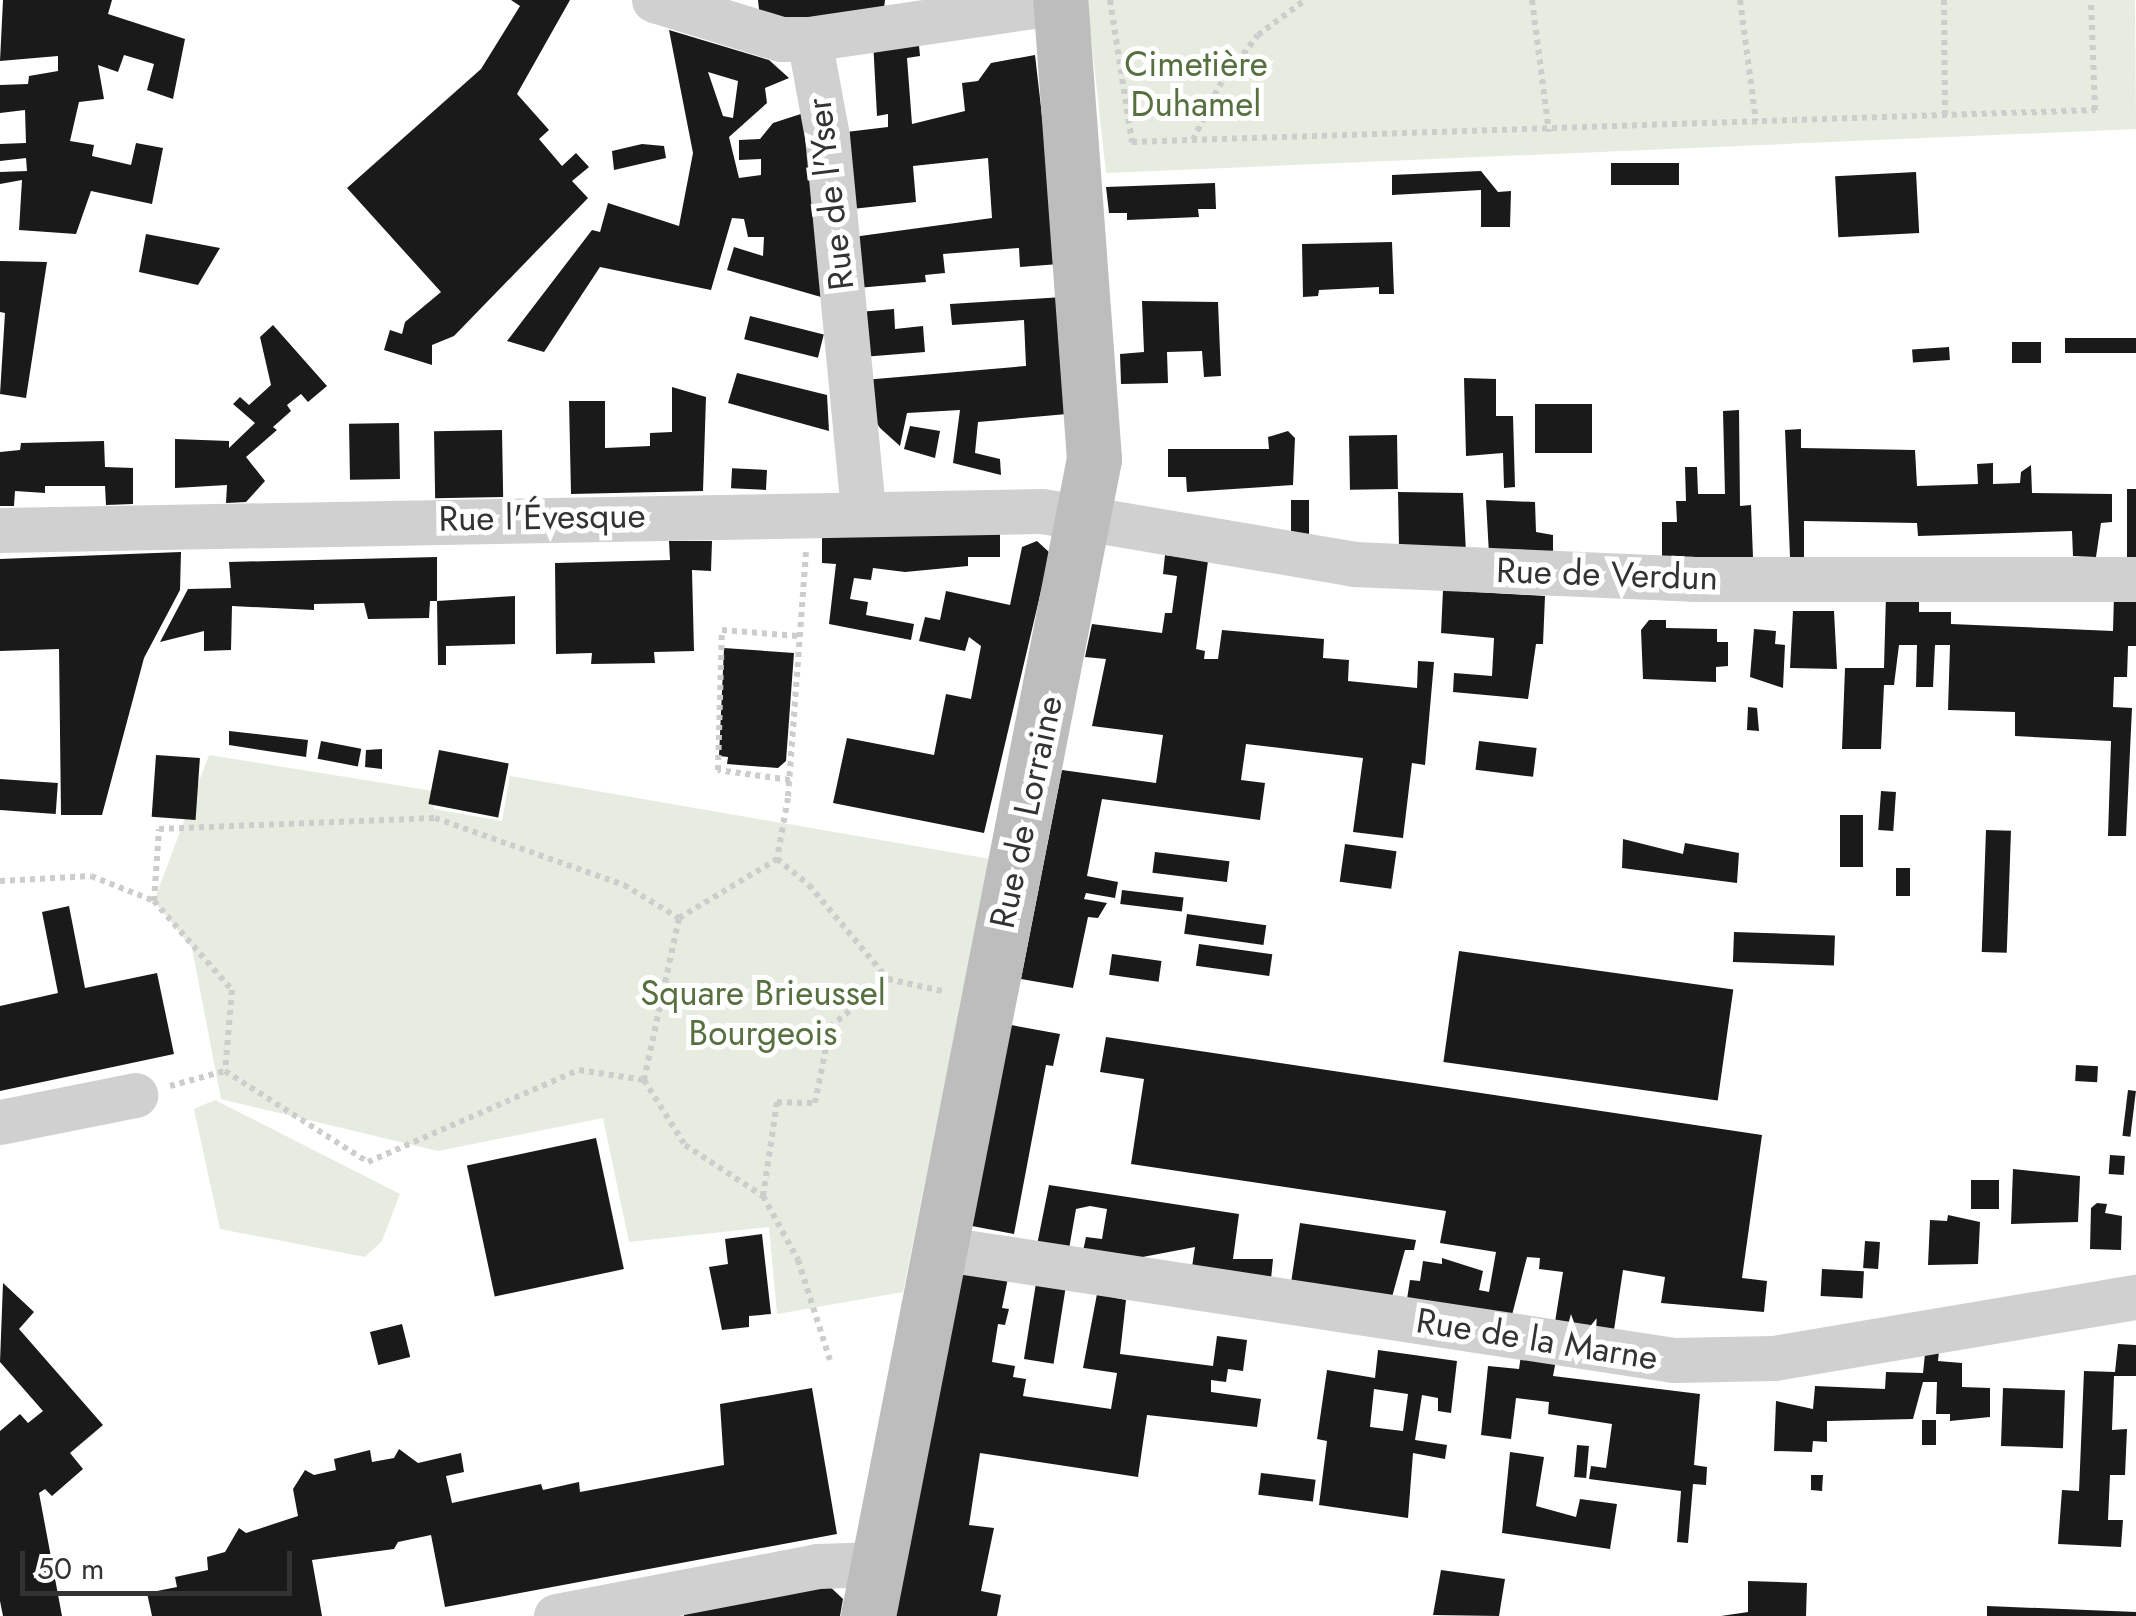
<!DOCTYPE html>
<meta charset="utf-8">
<style>
body{margin:0}
#map{position:relative;width:2136px;height:1616px;overflow:hidden;background:#fff;font-family:Jost,sans-serif}
div>[style]{position:absolute}
.green>*{inset:0;background:#e6ecdf}
.building>*{inset:0;background:#1a1a1a;transform-origin:0 0}
.path>*{height:6px;margin-top:-3px;transform-origin:0;background:repeating-linear-gradient(90deg,#cdcdcd 0 5px,transparent 0 10px)}
.street>*{height:45px;margin:-22.5px;padding:0 22.5px;transform-origin:22.5px;border-radius:22.5px;background:#d0d0d0}
.secondary>*{height:55px;margin:-27.5px;padding:0 27.5px;transform-origin:27.5px;border-radius:27.5px;background:#bdbdbd}
span{translate:-50% -50%;white-space:nowrap;text-align:center;line-height:1.15;-webkit-text-stroke:10px #fff;paint-order:stroke}
.park-label{font-size:35px;color:#56703f}
.street-label{font-size:35px;color:#333}
.scale{position:absolute;left:20px;top:1551px;width:272px;height:45px;box-sizing:border-box;border:5px solid #333;border-top:0;padding-left:12px;font-size:30px;line-height:35px;white-space:nowrap;color:#333;-webkit-text-stroke:8px #fff;paint-order:stroke}
</style>
<div id="map">
<div class="green">
<i style="clip-path:polygon(1087px 0,2135px 0,2136px 129px,1106px 173px)"></i>
<i style="clip-path:polygon(209px 755px,433px 791px,434px 809px,502px 821px,510px 776px,990px 859px,903px 1292px,777px 1314px,769px 1227px,629px 1242px,603px 1118px,438px 1151px,221px 1099px,192px 948px,154px 901px)"></i>
<i style="clip-path:polygon(215px 1100px,400px 1194px,382px 1241px,365px 1257px,220px 1229px,194px 1109px)"></i>
</div>
<div class="building">
<i style="clip-path:polygon(3px 0,112px 0,108px 14px,185px 39px,173px 99px,147px 90px,154px 64px,124px 55px,118px 72px,98px 65px,104px 99px,79px 102px,70px 141px,94px 145px,92px 156px,131px 165px,136px 143px,163px 148px,152px 204px,91px 191px,76px 234px,19px 230px,22px 180px,0 184px,0 172px,27px 171px,26px 158px,0 161px,0 144px,26px 143px,25px 110px,0 113px,0 85px,28px 84px,29px 76px,58px 71px,58px 56px,0 61px)"></i>
<i style="clip-path:polygon(511px 0,570px 0,517px 94px,549px 130px,539px 139px,562px 166px,576px 153px,589px 167px,572px 181px,588px 198px,454px 336px,432px 345px,432px 365px,384px 350px,390px 330px,402px 334px,405px 322px,441px 292px,347px 188px,481px 69px,520px 6px)"></i>
<i style="clip-path:polygon(758px 0,885px 0,883px 16px,760px 18px)"></i>
<i style="clip-path:polygon(evenodd,669px 30px,769px 60px,789px 78px,765px 88px,767px 103px,729px 137px,739px 178px,761px 175px,761px 159px,739px 160px,739px 140px,760px 139px,773px 123px,810px 111px,821px 297px,727px 270px,734px 247px,763px 256px,764px 237px,748px 237px,744px 219px,732px 218px,711px 290px,600px 267px,544px 352px,507px 341px,592px 230px,600px 232px,608px 203px,679px 226px,693px 153px,669px 30px,708px 72px,738px 81px,733px 118px,723px 116px,708px 72px)"></i>
<i style="clip-path:polygon(918px 35px,920px 56px,907px 58px,912px 124px,965px 111px,962px 83px,978px 81px,991px 63px,1035px 55px,1059px 264px,1020px 267px,1019px 248px,943px 254px,945px 273px,925px 275px,926px 282px,857px 288px,853px 237px,992px 218px,988px 158px,913px 166px,916px 202px,852px 209px,846px 132px,888px 127px,888px 114px,877px 116px,873px 40px)"></i>
<i style="clip-path:polygon(642px 144px,664px 146px,666px 158px,614px 170px,612px 151px)"></i>
<i style="left:1679px;top:163px;width:22px;height:68px;rotate:90deg"></i>
<i style="clip-path:polygon(1481px 171px,1498px 192px,1511px 191px,1510px 227px,1481px 227px,1481px 190px,1392px 195px,1392px 175px)"></i>
<i style="left:1916px;top:172px;width:61px;height:81px;rotate:87deg"></i>
<i style="clip-path:polygon(1215px 183px,1216px 209px,1198px 209px,1199px 217px,1127px 220px,1127px 213px,1109px 213px,1106px 187px)"></i>
<i style="clip-path:polygon(146px 234px,220px 248px,198px 285px,139px 272px)"></i>
<i style="clip-path:polygon(1392px 242px,1394px 294px,1379px 294px,1379px 287px,1319px 290px,1318px 296px,1303px 297px,1302px 244px)"></i>
<i style="clip-path:polygon(0 261px,47px 262px,26px 398px,0 394px,5px 313px,0 312px)"></i>
<i style="clip-path:polygon(1063px 297px,1067px 414px,978px 422px,975px 453px,1000px 459px,1001px 475px,953px 463px,960px 410px,907px 413px,900px 446px,880px 428px,869px 411px,864px 380px,1026px 366px,1024px 320px,952px 325px,950px 304px)"></i>
<i style="clip-path:polygon(1142px 301px,1218px 302px,1221px 376px,1204px 377px,1202px 351px,1167px 352px,1168px 383px,1121px 384px,1120px 354px,1144px 352px)"></i>
<i style="clip-path:polygon(894px 309px,895px 329px,923px 326px,925px 352px,862px 357px,859px 312px)"></i>
<i style="left:750px;top:316px;width:76px;height:24px;rotate:14deg"></i>
<i style="clip-path:polygon(273px 325px,327px 386px,308px 402px,301px 394px,287px 405px,291px 411px,273px 427px,277px 430px,246px 457px,265px 481px,246px 502px,226px 503px,227px 485px,175px 488px,175px 439px,229px 441px,229px 448px,255px 423px,233px 404px,240px 397px,249px 405px,271px 385px,260px 337px)"></i>
<i style="left:2136px;top:338px;width:15px;height:71px;rotate:90deg"></i>
<i style="left:2041px;top:342px;width:21px;height:29px;rotate:90deg"></i>
<i style="left:1949px;top:347px;width:13px;height:37px;rotate:86deg"></i>
<i style="clip-path:polygon(737px 373px,827px 395px,829px 431px,728px 403px)"></i>
<i style="clip-path:polygon(1464px 378px,1496px 379px,1496px 416px,1513px 416px,1515px 487px,1504px 488px,1503px 453px,1466px 456px)"></i>
<i style="clip-path:polygon(672px 387px,706px 397px,703px 491px,571px 494px,569px 401px,605px 401px,605px 448px,650px 446px,650px 433px,672px 432px)"></i>
<i style="left:1592px;top:404px;width:49px;height:57px;rotate:90deg"></i>
<i style="clip-path:polygon(1739px 410px,1740px 506px,1751px 505px,1753px 557px,1662px 558px,1662px 522px,1677px 522px,1676px 501px,1686px 501px,1685px 467px,1697px 467px,1698px 494px,1725px 494px,1723px 411px)"></i>
<i style="left:399px;top:423px;width:56px;height:50px;rotate:89deg"></i>
<i style="clip-path:polygon(910px 426px,940px 431px,935px 458px,904px 449px)"></i>
<i style="clip-path:polygon(1801px 429px,1801px 448px,1915px 450px,1917px 486px,1978px 484px,1977px 464px,1993px 463px,1993px 484px,2020px 483px,2021px 472px,2031px 465px,2032px 493px,2112px 494px,2112px 522px,2101px 523px,2096px 557px,2073px 556px,2072px 531px,1918px 536px,1917px 523px,1804px 521px,1804px 557px,1790px 557px,1785px 430px)"></i>
<i style="left:502px;top:430px;width:67px;height:68px;rotate:89deg"></i>
<i style="clip-path:polygon(1288px 431px,1295px 438px,1293px 485px,1187px 492px,1186px 477px,1168px 477px,1168px 449px,1269px 449px,1268px 437px)"></i>
<i style="left:1397px;top:435px;width:54px;height:48px;rotate:89deg"></i>
<i style="clip-path:polygon(104px 441px,105px 467px,133px 468px,133px 504px,106px 505px,105px 486px,45px 486px,45px 493px,15px 491px,14px 506px,0 506px,0 452px,20px 450px,21px 443px)"></i>
<i style="left:767px;top:470px;width:20px;height:35px;rotate:93deg"></i>
<i style="left:2136px;top:489px;width:68px;height:9px;rotate:90deg"></i>
<i style="clip-path:polygon(1398px 492px,1463px 493px,1466px 553px,1399px 546px)"></i>
<i style="left:1309px;top:500px;width:37px;height:18px;rotate:90deg"></i>
<i style="clip-path:polygon(1486px 500px,1535px 502px,1536px 532px,1553px 535px,1553px 557px,1489px 554px)"></i>
<i style="clip-path:polygon(1000px 533px,1000px 557px,968px 557px,968px 566px,905px 572px,873px 568px,871px 580px,854px 578px,850px 599px,868px 602px,866px 615px,914px 624px,911px 640px,829px 624px,836px 564px,822px 563px,822px 537px)"></i>
<i style="clip-path:polygon(669px 541px,712px 541px,711px 571px,692px 570px,694px 651px,654px 652px,655px 663px,591px 664px,592px 653px,556px 654px,555px 563px,670px 560px)"></i>
<i style="clip-path:polygon(1037px 541px,1050px 553px,984px 833px,833px 803px,847px 738px,934px 755px,946px 694px,971px 699px,981px 646px,969px 637px,965px 651px,919px 641px,925px 617px,940px 620px,946px 591px,1010px 605px,1022px 547px)"></i>
<i style="clip-path:polygon(181px 552px,180px 590px,144px 658px,102px 815px,61px 815px,59px 649px,0 651px,0 559px)"></i>
<i style="clip-path:polygon(1165px 555px,1208px 561px,1196px 649px,1205px 651px,1204px 659px,1218px 659px,1222px 630px,1324px 639px,1323px 658px,1349px 660px,1348px 681px,1417px 688px,1418px 661px,1434px 662px,1425px 765px,1412px 763px,1403px 838px,1353px 832px,1363px 758px,1246px 744px,1241px 780px,1265px 783px,1260px 820px,1102px 799px,1087px 876px,1118px 882px,1115px 898px,1086px 893px,1084px 899px,1107px 903px,1098px 918px,1088px 917px,1073px 988px,1021px 979px,1062px 770px,1156px 783px,1163px 735px,1092px 726px,1106px 659px,1085px 657px,1092px 624px,1162px 633px,1165px 613px,1172px 613px,1177px 576px,1163px 574px)"></i>
<i style="clip-path:polygon(437px 557px,437px 601px,430px 601px,429px 618px,368px 619px,364px 603px,314px 604px,314px 610px,232px 606px,231px 650px,204px 651px,204px 631px,160px 642px,188px 589px,231px 588px,229px 562px)"></i>
<i style="clip-path:polygon(1443px 590px,1545px 596px,1543px 644px,1536px 644px,1528px 699px,1453px 692px,1454px 673px,1492px 676px,1494px 638px,1441px 633px)"></i>
<i style="clip-path:polygon(1886px 595px,1919px 595px,1919px 612px,1951px 612px,1951px 624px,2113px 631px,2114px 595px,2136px 596px,2136px 646px,2128px 646px,2127px 677px,2114px 677px,2113px 707px,2132px 708px,2126px 836px,2108px 836px,2111px 741px,2015px 736px,2015px 712px,1948px 710px,1950px 645px,1935px 645px,1933px 687px,1916px 687px,1917px 645px,1899px 645px,1894px 685px,1884px 685px,1881px 749px,1842px 749px,1845px 668px,1884px 668px)"></i>
<i style="clip-path:polygon(515px 596px,515px 644px,446px 646px,446px 665px,438px 665px,437px 601px)"></i>
<i style="clip-path:polygon(1793px 611px,1834px 611px,1837px 669px,1790px 668px)"></i>
<i style="clip-path:polygon(1649px 620px,1666px 620px,1666px 628px,1717px 629px,1717px 642px,1728px 642px,1728px 666px,1716px 667px,1716px 682px,1643px 679px,1641px 630px)"></i>
<i style="clip-path:polygon(1754px 629px,1776px 631px,1775px 644px,1785px 645px,1783px 688px,1750px 677px)"></i>
<i style="clip-path:polygon(724px 648px,794px 653px,786px 761px,778px 768px,727px 764px,728px 757px,719px 756px)"></i>
<i style="clip-path:polygon(1748px 707px,1757px 708px,1759px 731px,1747px 730px)"></i>
<i style="clip-path:polygon(229px 731px,308px 740px,306px 757px,229px 745px)"></i>
<i style="left:321px;top:741px;width:41px;height:18px;rotate:11deg"></i>
<i style="left:1479px;top:741px;width:58px;height:29px;rotate:7deg"></i>
<i style="clip-path:polygon(382px 749px,382px 769px,365px 767px,366px 750px)"></i>
<i style="left:439px;top:750px;width:71px;height:55px;rotate:11deg"></i>
<i style="left:156px;top:755px;width:44px;height:62px;rotate:4deg"></i>
<i style="left:0;top:779px;width:58px;height:31px;rotate:4deg"></i>
<i style="left:1881px;top:791px;width:15px;height:39px;rotate:4deg"></i>
<i style="left:1840px;top:815px;width:23px;height:52px"></i>
<i style="left:1986px;top:830px;width:25px;height:122px;rotate:2deg"></i>
<i style="clip-path:polygon(1623px 839px,1683px 854px,1685px 843px,1739px 853px,1737px 883px,1622px 868px)"></i>
<i style="left:1345px;top:844px;width:52px;height:38px;rotate:8deg"></i>
<i style="left:1155px;top:852px;width:75px;height:21px;rotate:7deg"></i>
<i style="left:1896px;top:868px;width:14px;height:28px"></i>
<i style="left:1122px;top:890px;width:62px;height:14px;rotate:7deg"></i>
<i style="clip-path:polygon(69px 906px,85px 988px,157px 973px,174px 1054px,0 1091px,0 1006px,58px 993px,42px 912px)"></i>
<i style="left:1187px;top:914px;width:80px;height:20px;rotate:8deg"></i>
<i style="left:1734px;top:932px;width:101px;height:30px;rotate:2deg"></i>
<i style="left:1199px;top:944px;width:74px;height:22px;rotate:8deg"></i>
<i style="left:1459px;top:951px;width:277px;height:112px;rotate:8deg"></i>
<i style="left:1112px;top:954px;width:50px;height:21px;rotate:8deg"></i>
<i style="clip-path:polygon(1011px 1025px,1060px 1034px,1053px 1066px,1046px 1065px,1014px 1234px,972px 1226px)"></i>
<i style="clip-path:polygon(1106px 1037px,1762px 1135px,1742px 1278px,1767px 1281px,1764px 1312px,1661px 1303px,1665px 1277px,1623px 1270px,1614px 1330px,1555px 1322px,1563px 1272px,1539px 1269px,1540px 1258px,1527px 1257px,1512px 1315px,1407px 1299px,1410px 1280px,1420px 1281px,1423px 1261px,1442px 1264px,1442px 1258px,1483px 1271px,1479px 1290px,1489px 1292px,1496px 1252px,1440px 1243px,1446px 1211px,1131px 1164px,1144px 1079px,1100px 1072px)"></i>
<i style="left:2076px;top:1065px;width:22px;height:16px;rotate:3deg"></i>
<i style="left:2128px;top:1090px;width:8px;height:46px;rotate:7deg"></i>
<i style="left:596px;top:1138px;width:134px;height:132px;rotate:78deg"></i>
<i style="left:2110px;top:1155px;width:15px;height:19px;rotate:4deg"></i>
<i style="clip-path:polygon(2013px 1169px,2080px 1176px,2078px 1222px,2011px 1224px)"></i>
<i style="left:1971px;top:1180px;width:28px;height:29px"></i>
<i style="clip-path:polygon(1049px 1185px,1239px 1214px,1233px 1259px,1273px 1259px,1271px 1279px,1192px 1267px,1195px 1247px,1132px 1259px,1083px 1251px,1086px 1237px,1102px 1239px,1107px 1209px,1090px 1206px,1076px 1209px,1069px 1249px,1037px 1245px)"></i>
<i style="clip-path:polygon(2097px 1203px,2107px 1204px,2105px 1213px,2122px 1216px,2121px 1250px,2090px 1249px,2091px 1208px)"></i>
<i style="clip-path:polygon(1948px 1215px,1980px 1222px,1978px 1264px,1928px 1265px,1930px 1220px,1947px 1221px)"></i>
<i style="clip-path:polygon(1300px 1223px,1416px 1240px,1414px 1250px,1405px 1250px,1392px 1297px,1291px 1283px)"></i>
<i style="clip-path:polygon(762px 1234px,771px 1314px,749px 1316px,749px 1327px,722px 1330px,709px 1267px,728px 1264px,725px 1239px)"></i>
<i style="left:1865px;top:1241px;width:15px;height:27px;rotate:4deg"></i>
<i style="left:1822px;top:1269px;width:42px;height:27px;rotate:3deg"></i>
<i style="clip-path:polygon(963px 1272px,1008px 1278px,1002px 1308px,1009px 1309px,1005px 1325px,998px 1324px,992px 1362px,1015px 1366px,1013px 1377px,1026px 1379px,1023px 1396px,1111px 1409px,1117px 1373px,1083px 1368px,1097px 1294px,1126px 1300px,1120px 1354px,1213px 1366px,1217px 1336px,1247px 1340px,1243px 1371px,1228px 1369px,1226px 1382px,1211px 1380px,1211px 1392px,1261px 1399px,1257px 1427px,1147px 1415px,1138px 1477px,980px 1453px,969px 1525px,994px 1528px,981px 1591px,1001px 1595px,997px 1616px,895px 1616px)"></i>
<i style="clip-path:polygon(3px 1283px,34px 1312px,19px 1329px,103px 1425px,70px 1453px,83px 1469px,52px 1496px,45px 1489px,39px 1493px,62px 1616px,3px 1616px,0 1601px,0 1431px,20px 1414px,28px 1423px,43px 1411px,0 1362px)"></i>
<i style="left:1036px;top:1283px;width:30px;height:77px;rotate:9deg"></i>
<i style="left:402px;top:1324px;width:34px;height:33px;rotate:76deg"></i>
<i style="clip-path:polygon(2118px 1344px,2136px 1345px,2136px 1376px,2114px 1376px,2112px 1430px,2127px 1429px,2125px 1475px,2110px 1475px,2108px 1520px,2123px 1520px,2121px 1547px,2058px 1544px,2062px 1490px,2079px 1491px,2084px 1371px,2115px 1372px)"></i>
<i style="clip-path:polygon(evenodd,1378px 1350px,1457px 1361px,1451px 1413px,1438px 1411px,1438px 1398px,1422px 1395px,1415px 1440px,1447px 1445px,1445px 1459px,1413px 1453px,1408px 1518px,1319px 1505px,1327px 1441px,1317px 1439px,1327px 1370px,1375px 1378px,1378px 1350px,1374px 1389px,1408px 1394px,1403px 1431px,1370px 1427px,1374px 1389px)"></i>
<i style="clip-path:polygon(1939px 1351px,1938px 1361px,1962px 1363px,1962px 1387px,1990px 1388px,1990px 1417px,1950px 1421px,1950px 1414px,1936px 1414px,1937px 1382px,1923px 1382px,1913px 1419px,1827px 1421px,1827px 1442px,1813px 1441px,1812px 1452px,1774px 1451px,1776px 1401px,1813px 1409px,1815px 1386px,1885px 1389px,1886px 1372px,1923px 1373px,1925px 1354px)"></i>
<i style="clip-path:polygon(1521px 1355px,1556px 1360px,1553px 1376px,1700px 1394px,1694px 1465px,1707px 1467px,1706px 1485px,1693px 1484px,1688px 1543px,1677px 1542px,1681px 1491px,1589px 1479px,1591px 1466px,1606px 1468px,1612px 1424px,1548px 1414px,1549px 1402px,1516px 1398px,1511px 1439px,1481px 1435px,1488px 1366px,1519px 1369px)"></i>
<i style="clip-path:polygon(812px 1388px,837px 1534px,445px 1607px,431px 1535px,398px 1542px,394px 1549px,312px 1560px,322px 1616px,152px 1616px,147px 1593px,177px 1587px,175px 1577px,208px 1570px,207px 1557px,225px 1552px,239px 1528px,246px 1533px,298px 1516px,293px 1489px,305px 1470px,314px 1475px,336px 1470px,334px 1459px,370px 1450px,372px 1462px,394px 1458px,399px 1449px,418px 1463px,461px 1453px,464px 1472px,446px 1476px,452px 1503px,541px 1484px,543px 1490px,579px 1482px,580px 1492px,724px 1465px,720px 1404px)"></i>
<i style="left:2003px;top:1388px;width:62px;height:58px;rotate:2deg"></i>
<i style="left:1922px;top:1420px;width:14px;height:25px"></i>
<i style="left:1577px;top:1445px;width:12px;height:32px;rotate:5deg"></i>
<i style="clip-path:polygon(1510px 1452px,1544px 1457px,1536px 1506px,1576px 1517px,1580px 1499px,1617px 1504px,1610px 1549px,1502px 1533px)"></i>
<i style="left:1261px;top:1473px;width:55px;height:22px;rotate:7deg"></i>
<i style="clip-path:polygon(1811px 1475px,1823px 1475px,1822px 1491px,1811px 1490px)"></i>
<i style="clip-path:polygon(1441px 1570px,1505px 1579px,1499px 1616px,1433px 1615px)"></i>
<i style="clip-path:polygon(1748px 1581px,1807px 1583px,1806px 1616px,1721px 1616px,1748px 1612px)"></i>
<i style="clip-path:polygon(826px 1583px,843px 1599px,840px 1616px,684px 1616px,683px 1611px)"></i>
<i style="clip-path:polygon(1987px 1606px,2136px 1612px,2136px 1616px,1987px 1616px)"></i>
</div>
<div class="path">
<i style="left:1110px;top:0;width:144px;rotate:81.2deg"></i>
<i style="left:1132px;top:142px;width:964px;rotate:-1.9deg"></i>
<i style="left:2095px;top:110px;width:110px;rotate:-92.1deg"></i>
<i style="left:1532px;top:0;width:133px;rotate:82.7deg"></i>
<i style="left:1740px;top:0;width:122px;rotate:82.5deg"></i>
<i style="left:1944px;top:0;width:115px;rotate:89.5deg"></i>
<i style="left:1193px;top:140px;width:60px;rotate:-64.3deg"></i>
<i style="left:1219px;top:86px;width:64px;rotate:-52.6deg"></i>
<i style="left:1258px;top:35px;width:59px;rotate:-36.7deg"></i>
<i style="left:806px;top:552px;width:247px;rotate:94.2deg"></i>
<i style="left:788px;top:798px;width:62px;rotate:100.2deg"></i>
<i style="left:777px;top:859px;width:41px;rotate:39.1deg"></i>
<i style="left:809px;top:885px;width:123px;rotate:50deg"></i>
<i style="left:888px;top:979px;width:59px;rotate:12.6deg"></i>
<i style="left:790px;top:780px;width:73px;rotate:-172.1deg"></i>
<i style="left:718px;top:770px;width:140px;rotate:-88.4deg"></i>
<i style="left:722px;top:630px;width:76px;rotate:4.5deg"></i>
<i style="left:0;top:881px;width:91px;rotate:-3.1deg"></i>
<i style="left:91px;top:876px;width:68px;rotate:21.6deg"></i>
<i style="left:154px;top:901px;width:118px;rotate:48.8deg"></i>
<i style="left:232px;top:990px;width:81px;rotate:94.9deg"></i>
<i style="left:154px;top:901px;width:72px;rotate:-86deg"></i>
<i style="left:159px;top:829px;width:276px;rotate:-2.3deg"></i>
<i style="left:435px;top:818px;width:201px;rotate:19.5deg"></i>
<i style="left:624px;top:885px;width:64px;rotate:31deg"></i>
<i style="left:679px;top:918px;width:114px;rotate:-31deg"></i>
<i style="left:644px;top:1080px;width:166px;rotate:-77.8deg"></i>
<i style="left:170px;top:1086px;width:57px;rotate:-15.3deg"></i>
<i style="left:225px;top:1071px;width:169px;rotate:32.5deg"></i>
<i style="left:368px;top:1162px;width:230px;rotate:-23.6deg"></i>
<i style="left:579px;top:1070px;width:66px;rotate:8.7deg"></i>
<i style="left:644px;top:1080px;width:77px;rotate:57.8deg"></i>
<i style="left:685px;top:1145px;width:93px;rotate:33.2deg"></i>
<i style="left:763px;top:1196px;width:95px;rotate:-81.5deg"></i>
<i style="left:777px;top:1102px;width:38px;rotate:2deg"></i>
<i style="left:815px;top:1103px;width:77px;rotate:-78.8deg"></i>
<i style="left:830px;top:1027px;width:75px;rotate:-39.6deg"></i>
<i style="left:763px;top:1196px;width:73px;rotate:61.3deg"></i>
<i style="left:798px;top:1260px;width:105px;rotate:72.3deg"></i>
</div>
<div class="street">
<i style="left:654px;top:0;width:133px;rotate:17.1deg"></i>
<i style="left:781px;top:39px;width:28px"></i>
<i style="left:809px;top:39px;width:99px;rotate:79.5deg"></i>
<i style="left:827px;top:136px;width:375px;rotate:84.5deg"></i>
<i style="left:809px;top:39px;width:254px;rotate:-8.4deg"></i>
<i style="left:0;top:530px;width:1042px;rotate:-1.04deg"></i>
<i style="left:1042px;top:511px;width:316px;rotate:9.6deg"></i>
<i style="left:1354px;top:564px;width:338px;rotate:2.5deg"></i>
<i style="left:1692px;top:579px;width:444px"></i>
<i style="left:0;top:1122px;width:138px;rotate:-11.3deg"></i>
<i style="left:938px;top:1248px;width:744px;rotate:8.65deg"></i>
<i style="left:1674px;top:1360px;width:100px;rotate:-1.1deg"></i>
<i style="left:1774px;top:1358px;width:367px;rotate:-9.6deg"></i>
<i style="left:556px;top:1616px;width:266px;rotate:-10.8deg"></i>
<i style="left:817px;top:1566px;width:62px;rotate:-1.8deg"></i>
</div>
<div class="secondary">
<i style="left:868px;top:1616px;width:1179px;rotate:-78.95deg"></i>
<i style="left:1094px;top:459px;width:460px;rotate:-94.2deg"></i>
</div>
<div class="park-label">
<span style="left:1196px;top:84px">Cimetière<br>Duhamel</span>
<span style="left:763px;top:1013px">Square Brieussel<br>Bourgeois</span>
</div>
<div class="street-label">
<span style="left:830px;top:194px;rotate:-97deg">Rue de l'Yser</span>
<span style="left:542px;top:517px;rotate:-1deg">Rue l'Évesque</span>
<span style="left:1607px;top:574px;rotate:2deg">Rue de Verdun</span>
<span style="left:1026px;top:812px;rotate:-78deg">Rue de Lorraine</span>
<span style="left:1537px;top:1339px;rotate:9deg">Rue de la Marne</span>
</div>
<div class="scale">50 m</div>
</div>
